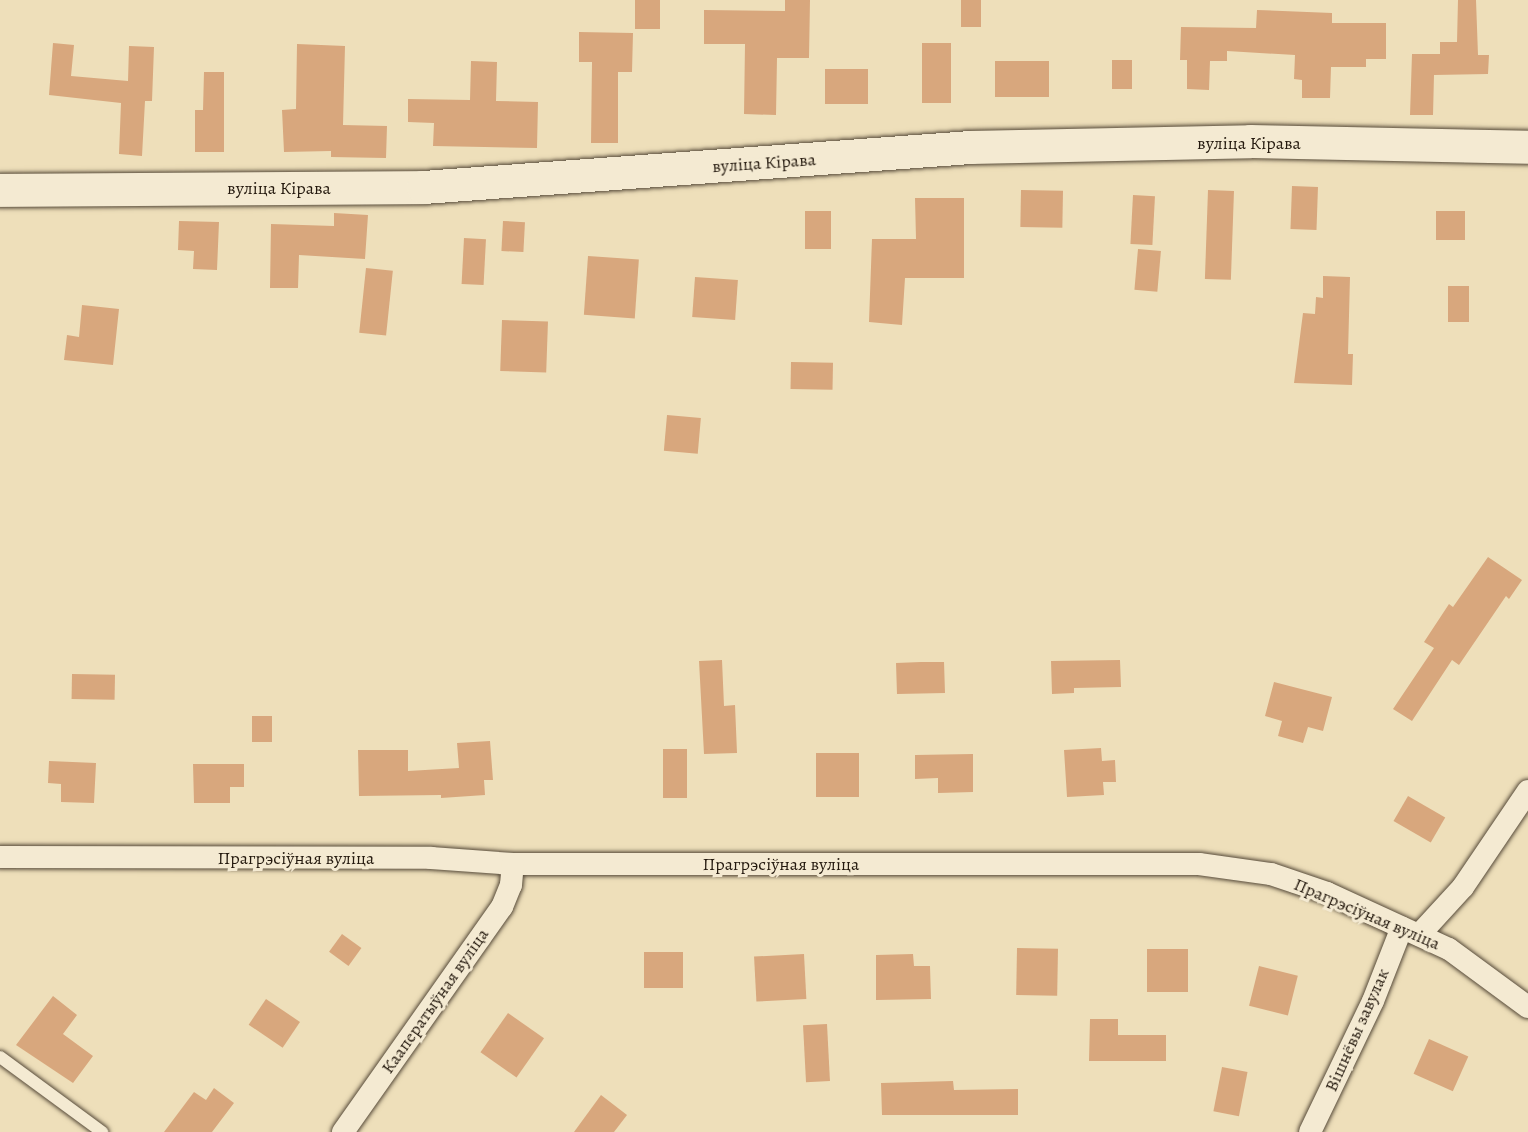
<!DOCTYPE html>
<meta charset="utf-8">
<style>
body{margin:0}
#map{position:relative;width:1528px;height:1132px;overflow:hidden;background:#eedfba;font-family:Alegreya,serif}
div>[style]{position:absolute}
.building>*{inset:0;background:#d8a77d;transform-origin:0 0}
.roads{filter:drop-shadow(0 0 2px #564a39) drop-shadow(0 0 2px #564a39)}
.lane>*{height:12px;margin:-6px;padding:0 6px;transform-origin:6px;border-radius:6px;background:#f4ead2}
.street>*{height:22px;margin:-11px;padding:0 11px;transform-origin:11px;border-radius:11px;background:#f4ead2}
.secondary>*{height:33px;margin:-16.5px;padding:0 16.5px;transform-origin:16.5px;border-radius:16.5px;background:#f4ead2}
span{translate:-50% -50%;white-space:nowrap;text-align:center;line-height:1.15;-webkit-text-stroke:6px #f4ead2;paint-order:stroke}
.street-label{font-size:18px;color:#24190e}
</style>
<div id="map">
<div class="building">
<i style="left:635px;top:0;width:25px;height:29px"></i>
<i style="clip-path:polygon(785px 0,810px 0,809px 58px,777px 58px,776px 115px,744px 114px,745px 44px,704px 44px,704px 10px,785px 11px)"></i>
<i style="left:961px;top:0;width:20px;height:27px"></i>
<i style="clip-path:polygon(1458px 0,1476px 0,1478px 55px,1489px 55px,1488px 74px,1434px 75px,1433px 115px,1410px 115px,1412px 54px,1440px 54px,1440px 42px,1457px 42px)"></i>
<i style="clip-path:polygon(1257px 10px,1332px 13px,1332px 23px,1386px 23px,1386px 59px,1366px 59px,1366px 67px,1331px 67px,1330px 98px,1302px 98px,1302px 80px,1294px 79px,1295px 55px,1227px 51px,1227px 61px,1210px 61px,1209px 90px,1187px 89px,1187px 60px,1180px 60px,1181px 27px,1256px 28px)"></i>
<i style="clip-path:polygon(579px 32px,633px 33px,632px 72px,618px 72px,618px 143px,591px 143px,592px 62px,579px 62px)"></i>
<i style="clip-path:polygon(53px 43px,74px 45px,71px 76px,128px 81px,129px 46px,154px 47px,152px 101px,145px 101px,142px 156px,119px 154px,121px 103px,49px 95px)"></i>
<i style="left:922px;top:43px;width:29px;height:60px"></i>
<i style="clip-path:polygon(297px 44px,345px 46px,343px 125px,387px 126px,386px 158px,331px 157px,331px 151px,284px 152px,282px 110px,296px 109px)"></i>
<i style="left:1112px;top:60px;width:20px;height:29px"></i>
<i style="clip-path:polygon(471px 61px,497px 62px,496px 101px,538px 102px,537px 148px,433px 146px,434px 123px,408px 122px,408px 99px,470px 100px)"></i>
<i style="left:995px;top:61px;width:54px;height:36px"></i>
<i style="left:825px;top:69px;width:43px;height:35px"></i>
<i style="clip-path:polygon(204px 72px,224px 72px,224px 152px,195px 152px,195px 110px,203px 110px)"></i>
<i style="left:1292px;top:186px;width:26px;height:43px;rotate:2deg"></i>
<i style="left:1021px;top:190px;width:42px;height:37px;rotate:1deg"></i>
<i style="left:1208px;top:190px;width:26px;height:89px;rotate:2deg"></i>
<i style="left:1133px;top:195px;width:22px;height:49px;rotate:3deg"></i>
<i style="clip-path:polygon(915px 198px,964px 198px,964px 278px,905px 278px,902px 325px,869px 322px,872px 239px,916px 239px)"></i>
<i style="left:805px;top:211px;width:26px;height:38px"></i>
<i style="left:1436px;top:211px;width:29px;height:29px"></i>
<i style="clip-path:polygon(334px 213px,368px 215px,365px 259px,299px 255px,298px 288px,270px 288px,271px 224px,334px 226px)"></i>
<i style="clip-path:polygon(179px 221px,219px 222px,217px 270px,193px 269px,194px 251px,178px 250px)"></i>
<i style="left:503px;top:221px;width:22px;height:30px;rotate:3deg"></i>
<i style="left:464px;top:238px;width:22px;height:46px;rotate:3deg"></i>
<i style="left:1138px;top:249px;width:23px;height:41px;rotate:5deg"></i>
<i style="left:588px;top:256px;width:51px;height:59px;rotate:4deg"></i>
<i style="left:366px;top:268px;width:27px;height:65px;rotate:6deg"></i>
<i style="clip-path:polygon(1323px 276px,1350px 277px,1348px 354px,1353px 354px,1352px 385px,1294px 383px,1303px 313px,1315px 314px,1316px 297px,1323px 298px)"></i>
<i style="left:695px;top:277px;width:43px;height:40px;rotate:4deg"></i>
<i style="left:1448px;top:286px;width:21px;height:36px"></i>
<i style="clip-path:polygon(82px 305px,119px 309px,113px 365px,64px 360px,67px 335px,79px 337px)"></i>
<i style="left:502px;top:320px;width:46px;height:51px;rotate:2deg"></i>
<i style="left:791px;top:362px;width:42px;height:27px;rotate:1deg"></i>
<i style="left:667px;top:415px;width:34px;height:36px;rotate:5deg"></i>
<i style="clip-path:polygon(1488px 557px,1522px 580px,1509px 599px,1506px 596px,1459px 665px,1452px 660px,1412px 721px,1393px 709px,1434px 648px,1424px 642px,1449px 604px,1453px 607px)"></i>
<i style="clip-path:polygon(722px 660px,724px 706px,735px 705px,737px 753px,704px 754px,699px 661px)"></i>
<i style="clip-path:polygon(1120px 660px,1121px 687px,1074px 688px,1074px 693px,1052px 694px,1051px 661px)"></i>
<i style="clip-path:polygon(921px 662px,944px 662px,945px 693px,897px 694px,896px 663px)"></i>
<i style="left:72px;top:674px;width:43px;height:25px;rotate:1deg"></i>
<i style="clip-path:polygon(1274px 682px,1332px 697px,1323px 731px,1308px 727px,1303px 743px,1278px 736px,1282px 721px,1265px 716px)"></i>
<i style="left:252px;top:716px;width:20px;height:26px"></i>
<i style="clip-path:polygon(490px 741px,493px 780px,484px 780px,485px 795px,441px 798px,441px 795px,359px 796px,358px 750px,408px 750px,408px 771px,459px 768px,457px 743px)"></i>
<i style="clip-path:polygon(1101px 748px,1102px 761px,1115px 760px,1116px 782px,1103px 782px,1104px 795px,1067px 797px,1064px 750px)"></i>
<i style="left:663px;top:749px;width:24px;height:49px"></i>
<i style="left:816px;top:753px;width:43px;height:44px"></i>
<i style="clip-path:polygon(973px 754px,973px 792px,938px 793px,938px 778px,915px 779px,915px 755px)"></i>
<i style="clip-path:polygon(49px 761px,96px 763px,94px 803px,61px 802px,61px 784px,48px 783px)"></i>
<i style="clip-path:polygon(193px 764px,244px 764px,244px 787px,230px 787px,230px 803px,194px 803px)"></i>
<i style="left:1408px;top:796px;width:43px;height:29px;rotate:30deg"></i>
<i style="left:342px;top:934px;width:24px;height:22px;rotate:36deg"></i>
<i style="left:1017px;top:948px;width:41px;height:47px;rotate:1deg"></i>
<i style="left:1188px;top:949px;width:43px;height:41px;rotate:90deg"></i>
<i style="left:683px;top:952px;width:36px;height:39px;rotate:90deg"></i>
<i style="left:804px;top:954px;width:45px;height:50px;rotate:87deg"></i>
<i style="clip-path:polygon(913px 954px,914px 966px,930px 966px,931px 999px,876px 1000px,876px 955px)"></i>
<i style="left:1259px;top:966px;width:40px;height:41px;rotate:14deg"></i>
<i style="clip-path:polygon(53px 996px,77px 1015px,63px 1034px,93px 1056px,73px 1083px,16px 1045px)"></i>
<i style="left:266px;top:999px;width:41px;height:31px;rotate:34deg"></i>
<i style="left:508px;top:1013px;width:44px;height:48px;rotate:35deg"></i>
<i style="clip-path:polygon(1090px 1019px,1118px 1019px,1118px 1035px,1166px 1035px,1166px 1061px,1089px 1061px)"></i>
<i style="left:827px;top:1024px;width:57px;height:24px;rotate:87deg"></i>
<i style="left:1429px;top:1039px;width:43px;height:38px;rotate:24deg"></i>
<i style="left:1222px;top:1067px;width:26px;height:45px;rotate:11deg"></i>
<i style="clip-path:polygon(953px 1081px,954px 1090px,1018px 1089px,1018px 1115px,882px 1115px,881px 1083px)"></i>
<i style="clip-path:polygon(214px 1088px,234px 1103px,212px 1132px,164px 1132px,194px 1092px,206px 1100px)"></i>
<i style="clip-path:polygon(601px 1095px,627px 1115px,614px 1132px,574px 1132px)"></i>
</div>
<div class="roads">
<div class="lane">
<i style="left:0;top:1057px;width:127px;rotate:36.3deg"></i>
</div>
<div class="street">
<i style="left:0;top:857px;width:431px;rotate:0.1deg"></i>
<i style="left:431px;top:858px;width:82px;rotate:4.2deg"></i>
<i style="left:513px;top:864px;width:686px"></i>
<i style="left:1199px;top:864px;width:73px;rotate:7.9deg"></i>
<i style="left:1271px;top:874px;width:59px;rotate:18.7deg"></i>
<i style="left:1327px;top:893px;width:134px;rotate:24.7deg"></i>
<i style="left:1449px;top:949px;width:98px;rotate:36.3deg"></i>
<i style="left:1419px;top:935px;width:65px;rotate:-47.5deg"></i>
<i style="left:1463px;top:887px;width:116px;rotate:-55.9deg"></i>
<i style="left:343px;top:1132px;width:276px;rotate:-54.8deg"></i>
<i style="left:502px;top:907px;width:24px;rotate:-68deg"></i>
<i style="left:511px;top:885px;width:21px;rotate:-85deg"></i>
<i style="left:1310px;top:1132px;width:145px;rotate:-64.3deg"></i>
<i style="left:1373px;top:1001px;width:79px;rotate:-68.6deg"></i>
</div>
<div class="secondary">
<i style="left:0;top:190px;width:423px;rotate:-0.4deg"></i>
<i style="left:423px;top:187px;width:548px;rotate:-4.18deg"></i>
<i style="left:970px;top:147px;width:280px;rotate:-1.2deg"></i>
<i style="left:1250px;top:141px;width:278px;rotate:1.2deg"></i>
</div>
</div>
<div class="street-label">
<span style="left:1249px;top:143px">вуліца Кірава</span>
<span style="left:764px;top:163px;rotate:-4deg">вуліца Кірава</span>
<span style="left:279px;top:188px">вуліца Кірава</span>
<span style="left:296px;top:858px">Прагрэсіўная вуліца</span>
<span style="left:781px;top:864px">Прагрэсіўная вуліца</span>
<span style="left:1367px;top:914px;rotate:23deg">Прагрэсіўная вуліца</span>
<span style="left:435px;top:1001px;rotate:-55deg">Кааператыўная вуліца</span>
<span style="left:1357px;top:1030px;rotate:-66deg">Вішнёвы завулак</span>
</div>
</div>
